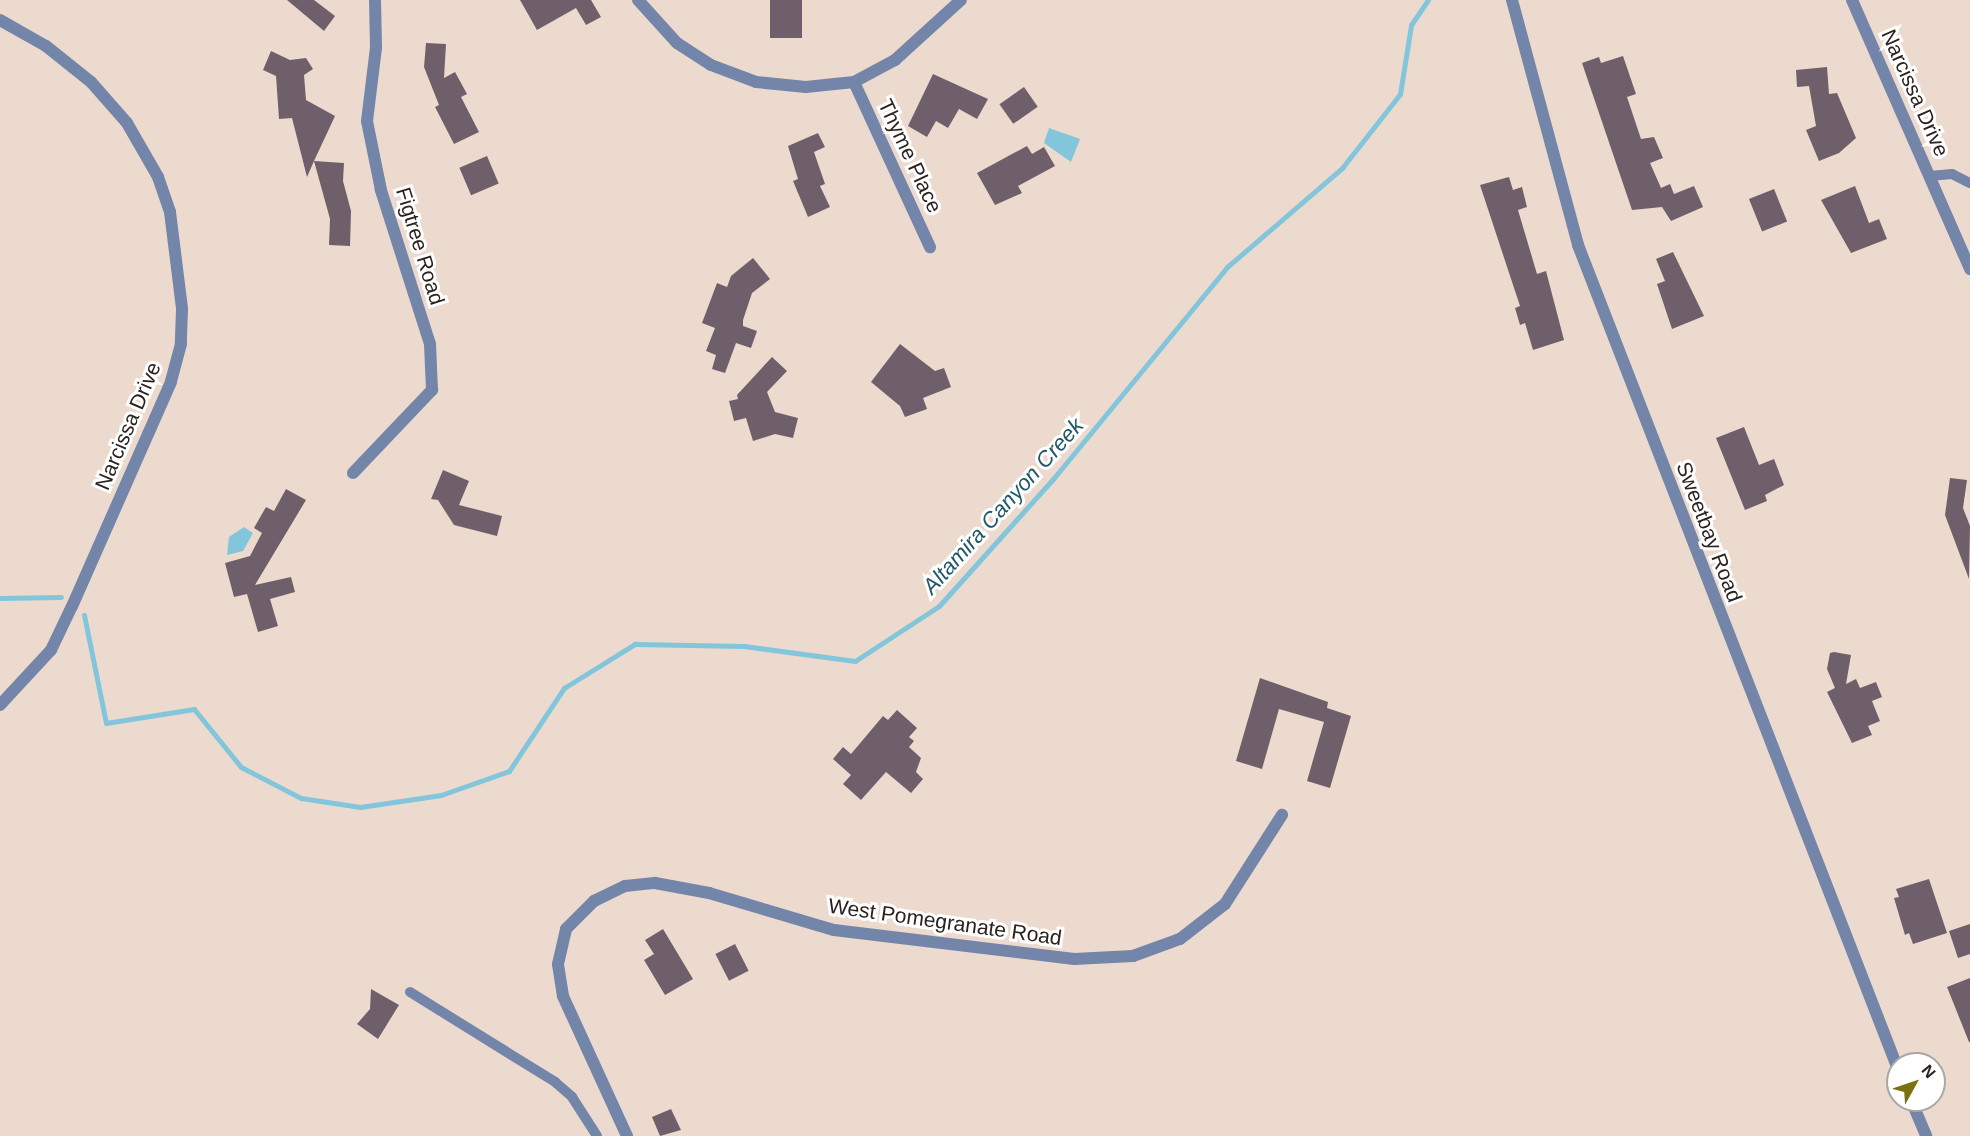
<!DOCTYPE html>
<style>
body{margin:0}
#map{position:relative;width:1970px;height:1136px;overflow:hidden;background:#eddace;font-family:Arial,sans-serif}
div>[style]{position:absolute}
.water>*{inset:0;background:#83c6db}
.stream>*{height:5px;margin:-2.5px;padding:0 2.5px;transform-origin:2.5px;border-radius:2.5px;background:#83c6db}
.building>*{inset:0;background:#6e5f6b;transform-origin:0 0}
.lane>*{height:10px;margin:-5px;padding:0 5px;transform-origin:5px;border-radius:5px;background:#7485aa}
.street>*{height:12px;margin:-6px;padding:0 6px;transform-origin:6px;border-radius:6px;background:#7485aa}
span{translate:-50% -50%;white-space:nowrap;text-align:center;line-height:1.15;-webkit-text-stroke:6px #fff;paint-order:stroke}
.street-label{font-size:21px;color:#29221e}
.water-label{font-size:22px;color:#205867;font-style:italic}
.north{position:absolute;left:1886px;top:1052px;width:60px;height:60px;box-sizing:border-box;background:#fff;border:2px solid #a9a7a5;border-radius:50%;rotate:50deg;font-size:16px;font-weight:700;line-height:24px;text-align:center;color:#29221e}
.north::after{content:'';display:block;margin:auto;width:21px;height:27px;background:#7c7111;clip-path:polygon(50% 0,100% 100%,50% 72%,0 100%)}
</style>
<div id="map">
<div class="water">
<i style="clip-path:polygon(1049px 128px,1080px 139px,1071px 162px,1044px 143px)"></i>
<i style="clip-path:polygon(244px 527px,253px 533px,243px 551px,227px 555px,229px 537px)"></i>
</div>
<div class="stream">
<i style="left:0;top:598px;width:61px;rotate:-0.9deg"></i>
<i style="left:84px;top:615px;width:110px;rotate:78.5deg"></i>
<i style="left:106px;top:723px;width:89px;rotate:-9deg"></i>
<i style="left:194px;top:709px;width:75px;rotate:51deg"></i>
<i style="left:241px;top:767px;width:68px;rotate:27.3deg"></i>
<i style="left:301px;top:798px;width:60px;rotate:8.7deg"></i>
<i style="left:360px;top:807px;width:82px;rotate:-8.4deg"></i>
<i style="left:441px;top:795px;width:72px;rotate:-19.4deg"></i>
<i style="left:509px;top:771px;width:100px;rotate:-56.5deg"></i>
<i style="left:564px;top:688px;width:84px;rotate:-31.8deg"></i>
<i style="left:635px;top:644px;width:109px;rotate:1.1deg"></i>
<i style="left:744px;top:646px;width:112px;rotate:7.7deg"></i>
<i style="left:855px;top:661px;width:100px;rotate:-33.2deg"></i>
<i style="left:939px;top:606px;width:171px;rotate:-48.1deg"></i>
<i style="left:1053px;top:479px;width:274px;rotate:-50.6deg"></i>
<i style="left:1227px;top:267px;width:152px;rotate:-40.7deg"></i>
<i style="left:1342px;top:168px;width:94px;rotate:-51.9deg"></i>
<i style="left:1400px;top:94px;width:70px;rotate:-80.9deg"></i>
<i style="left:1411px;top:25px;width:30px;rotate:-56deg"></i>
</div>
<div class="building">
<i style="clip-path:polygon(287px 0,314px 0,335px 16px,324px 31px)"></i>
<i style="clip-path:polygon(520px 0,591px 0,601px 17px,586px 25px,576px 8px,537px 30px)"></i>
<i style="left:770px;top:0;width:32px;height:38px"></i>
<i style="clip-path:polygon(426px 43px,446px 44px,444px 78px,455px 72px,467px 94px,461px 97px,479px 132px,454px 144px,435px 107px,439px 105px,424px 67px)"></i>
<i style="clip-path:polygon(271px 51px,290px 60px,306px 58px,313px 69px,304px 75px,306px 100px,335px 116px,314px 161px,344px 163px,343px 181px,351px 211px,350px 246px,329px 245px,330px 219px,314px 161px,307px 177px,292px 118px,279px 119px,276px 76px,263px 70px)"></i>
<i style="clip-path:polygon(1623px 56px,1636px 94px,1627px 97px,1641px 139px,1654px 137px,1663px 158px,1650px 163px,1661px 188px,1670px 184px,1674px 194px,1694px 186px,1703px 207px,1671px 221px,1662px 207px,1632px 210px,1582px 63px,1599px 57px,1601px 63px)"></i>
<i style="clip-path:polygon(1827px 67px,1829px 94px,1837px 93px,1856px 138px,1839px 153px,1819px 161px,1806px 130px,1816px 126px,1809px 86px,1797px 87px,1796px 70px)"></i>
<i style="clip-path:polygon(933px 74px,988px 99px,977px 119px,959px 109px,948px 128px,936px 121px,927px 137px,908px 126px)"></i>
<i style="left:1024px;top:87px;width:24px;height:30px;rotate:55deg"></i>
<i style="clip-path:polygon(818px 133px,825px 147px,814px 152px,825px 184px,820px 186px,830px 207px,808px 217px,793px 181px,798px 179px,788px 146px)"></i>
<i style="clip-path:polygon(1027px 146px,1032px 154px,1044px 147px,1055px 166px,1018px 186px,1022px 193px,995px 205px,977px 173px)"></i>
<i style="left:487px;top:156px;width:30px;height:30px;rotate:67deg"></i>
<i style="clip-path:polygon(1509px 177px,1513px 190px,1522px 187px,1527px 207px,1518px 210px,1537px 274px,1546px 271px,1564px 340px,1533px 350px,1525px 323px,1520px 325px,1515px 308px,1520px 306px,1480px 185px)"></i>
<i style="clip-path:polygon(1855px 186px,1869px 223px,1879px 219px,1887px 239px,1851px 253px,1821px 200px)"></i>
<i style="left:1774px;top:189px;width:35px;height:27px;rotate:68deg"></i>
<i style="clip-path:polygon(1673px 252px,1704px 316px,1672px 329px,1657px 284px,1665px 281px,1656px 259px)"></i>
<i style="clip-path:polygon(753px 258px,770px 279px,752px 293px,743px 320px,743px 326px,757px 331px,751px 348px,736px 343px,725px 373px,712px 369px,716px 355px,706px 351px,715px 328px,702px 323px,717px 283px,727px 287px,731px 276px)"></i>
<i style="clip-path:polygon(900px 344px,935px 371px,944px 368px,951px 387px,923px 398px,927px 409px,905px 417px,900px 406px,871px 382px)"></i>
<i style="clip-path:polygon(772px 357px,787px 371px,767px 392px,775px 412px,798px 418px,793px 438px,775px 434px,753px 441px,746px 418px,734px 421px,729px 401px,738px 399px,737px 395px)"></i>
<i style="clip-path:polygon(1744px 427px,1759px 465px,1774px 459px,1784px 485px,1765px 495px,1767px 501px,1745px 510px,1716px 438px)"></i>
<i style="clip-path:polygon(443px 470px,469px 481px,459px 505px,502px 516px,497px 536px,454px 525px,438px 500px,431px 499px)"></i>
<i style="clip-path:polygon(1950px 478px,1967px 480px,1963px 508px,1970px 526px,1969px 579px,1945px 515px)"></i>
<i style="clip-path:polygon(286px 489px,306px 500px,255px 585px,291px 577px,295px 592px,270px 599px,278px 626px,258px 632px,247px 594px,234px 597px,225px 563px,250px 556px,262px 533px,254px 528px,266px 507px,274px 511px)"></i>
<i style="clip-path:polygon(1834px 652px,1851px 655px,1846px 684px,1856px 679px,1860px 688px,1876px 682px,1882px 697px,1872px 701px,1880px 721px,1868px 726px,1872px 735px,1852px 743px,1827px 692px,1835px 688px,1827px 669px,1830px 653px)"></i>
<i style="clip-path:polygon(1260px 678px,1328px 702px,1327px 708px,1351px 716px,1330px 788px,1307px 781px,1324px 722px,1279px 709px,1262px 769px,1236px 761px)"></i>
<i style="clip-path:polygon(897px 710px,917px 728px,909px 737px,914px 741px,909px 747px,921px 758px,916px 772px,923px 779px,911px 793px,886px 772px,861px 800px,843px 784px,851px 775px,833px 759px,843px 747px,851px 754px,883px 716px,888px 720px)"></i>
<i style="clip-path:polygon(1929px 879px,1947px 933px,1913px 944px,1909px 933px,1905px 935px,1894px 898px,1899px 897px,1896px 889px)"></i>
<i style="clip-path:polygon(1970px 924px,1970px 954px,1958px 958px,1949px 931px)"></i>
<i style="clip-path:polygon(663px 929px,693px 979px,665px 995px,644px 960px,654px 954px,645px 940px)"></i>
<i style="left:735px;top:944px;width:30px;height:22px;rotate:63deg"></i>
<i style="clip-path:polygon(1970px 978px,1970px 1042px,1969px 1042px,1947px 987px)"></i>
<i style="clip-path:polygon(371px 989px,399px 1005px,378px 1039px,357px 1024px,370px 1009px)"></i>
<i style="clip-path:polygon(671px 1109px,681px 1130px,660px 1136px,652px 1117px)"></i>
</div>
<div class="lane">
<i style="left:1930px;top:176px;width:22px;rotate:-5deg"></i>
<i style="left:1952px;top:174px;width:20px;rotate:27deg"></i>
<i style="left:410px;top:992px;width:171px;rotate:31.8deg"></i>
<i style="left:555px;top:1082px;width:23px;rotate:41deg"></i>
<i style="left:572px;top:1097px;width:46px;rotate:57.3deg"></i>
</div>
<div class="street">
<i style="left:638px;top:0;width:58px;rotate:47.8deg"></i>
<i style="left:677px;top:43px;width:40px;rotate:32.9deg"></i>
<i style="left:711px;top:65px;width:48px;rotate:20.7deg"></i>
<i style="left:756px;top:82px;width:50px;rotate:5.7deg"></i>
<i style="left:806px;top:87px;width:48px;rotate:-5.9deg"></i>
<i style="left:854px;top:82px;width:47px;rotate:-28.2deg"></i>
<i style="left:895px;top:60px;width:89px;rotate:-42.3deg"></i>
<i style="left:1512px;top:0;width:254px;rotate:74.9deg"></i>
<i style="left:1578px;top:245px;width:884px;rotate:68.78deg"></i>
<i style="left:1852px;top:0;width:294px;rotate:66.3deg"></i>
<i style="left:0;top:20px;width:53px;rotate:29.5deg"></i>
<i style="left:46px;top:46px;width:58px;rotate:38.7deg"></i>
<i style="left:91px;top:82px;width:55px;rotate:48.7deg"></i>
<i style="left:127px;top:123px;width:62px;rotate:60.1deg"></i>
<i style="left:158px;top:177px;width:37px;rotate:71deg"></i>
<i style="left:170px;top:212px;width:98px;rotate:82.9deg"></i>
<i style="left:182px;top:309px;width:35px;rotate:92deg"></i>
<i style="left:181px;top:344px;width:39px;rotate:105deg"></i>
<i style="left:171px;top:382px;width:245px;rotate:113.8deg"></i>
<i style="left:72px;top:606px;width:49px;rotate:115.5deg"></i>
<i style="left:51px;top:650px;width:75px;rotate:132.8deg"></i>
<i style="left:854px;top:82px;width:182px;rotate:65.3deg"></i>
<i style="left:353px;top:473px;width:115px;rotate:-46.4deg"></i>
<i style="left:432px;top:390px;width:46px;rotate:-92.5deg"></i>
<i style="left:430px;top:344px;width:162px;rotate:-107.7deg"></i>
<i style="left:381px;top:190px;width:70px;rotate:-101.5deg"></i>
<i style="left:367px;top:121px;width:74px;rotate:-83deg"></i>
<i style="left:376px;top:48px;width:48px;rotate:-91.2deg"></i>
<i style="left:1911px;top:1100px;width:39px;rotate:67deg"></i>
<i style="left:627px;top:1136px;width:154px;rotate:-114.6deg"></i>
<i style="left:563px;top:996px;width:32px;rotate:-99deg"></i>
<i style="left:558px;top:964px;width:36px;rotate:-77deg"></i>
<i style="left:566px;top:929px;width:40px;rotate:-45deg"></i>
<i style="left:594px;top:901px;width:34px;rotate:-26deg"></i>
<i style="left:625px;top:886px;width:30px;rotate:-6deg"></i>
<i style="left:655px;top:883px;width:55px;rotate:10.5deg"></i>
<i style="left:709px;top:893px;width:130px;rotate:16.5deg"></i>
<i style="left:834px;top:930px;width:242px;rotate:6.9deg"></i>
<i style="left:1074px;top:959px;width:59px;rotate:-2.9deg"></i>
<i style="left:1133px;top:956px;width:50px;rotate:-19.9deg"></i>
<i style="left:1180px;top:939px;width:57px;rotate:-37.9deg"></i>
<i style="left:1225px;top:904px;width:106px;rotate:-57.4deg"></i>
</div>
<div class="street-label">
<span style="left:1915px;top:93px;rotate:66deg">Narcissa Drive</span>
<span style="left:910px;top:156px;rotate:65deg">Thyme Place</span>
<span style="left:420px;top:246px;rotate:73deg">Figtree Road</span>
<span style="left:128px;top:426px;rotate:-67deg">Narcissa Drive</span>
<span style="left:1709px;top:532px;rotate:69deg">Sweetbay Road</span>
<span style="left:945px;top:922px;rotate:8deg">West Pomegranate Road</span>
</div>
<div class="water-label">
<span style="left:1003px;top:506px;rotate:-48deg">Altamira Canyon Creek</span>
</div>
<div class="north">N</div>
</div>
